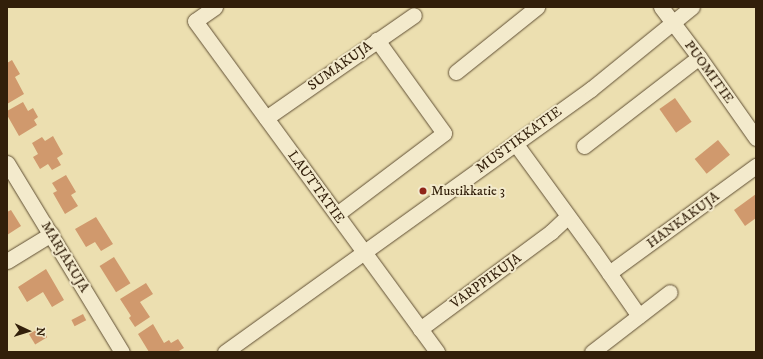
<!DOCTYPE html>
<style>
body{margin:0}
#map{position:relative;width:763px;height:359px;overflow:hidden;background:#ecdfb0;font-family:"IM FELL DW Pica",serif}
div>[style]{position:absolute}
.building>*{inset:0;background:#d0996d;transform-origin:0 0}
.roads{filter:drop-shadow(0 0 1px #604f34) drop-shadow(0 0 1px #604f34)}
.minor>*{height:15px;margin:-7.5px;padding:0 7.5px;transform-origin:7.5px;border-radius:7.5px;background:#f3eacc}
.dots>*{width:11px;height:11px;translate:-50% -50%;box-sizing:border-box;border:2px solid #f3eacc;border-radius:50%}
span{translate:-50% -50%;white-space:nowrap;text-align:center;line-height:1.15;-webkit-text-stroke:4px #f3eacc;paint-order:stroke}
.street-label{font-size:14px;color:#321f0a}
.poi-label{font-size:14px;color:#321f0a}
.left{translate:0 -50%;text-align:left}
.frame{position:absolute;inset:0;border:8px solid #321f0a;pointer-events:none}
.north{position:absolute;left:8px;top:311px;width:40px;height:40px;-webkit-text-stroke:3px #f3eacc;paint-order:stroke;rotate:94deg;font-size:11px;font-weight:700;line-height:16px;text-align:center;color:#321f0a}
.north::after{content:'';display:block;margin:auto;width:14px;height:18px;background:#321f0a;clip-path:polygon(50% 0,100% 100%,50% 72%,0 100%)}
</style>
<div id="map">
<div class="building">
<i style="clip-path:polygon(12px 60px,20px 74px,15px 77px,24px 94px,7px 104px,7px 63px)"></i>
<i style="left:675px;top:98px;width:29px;height:19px;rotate:55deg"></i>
<i style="clip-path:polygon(23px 102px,28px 111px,33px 108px,38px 117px,34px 120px,37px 125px,19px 136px,7px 115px,7px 111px)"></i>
<i style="clip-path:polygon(53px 136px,63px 154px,57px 158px,61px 165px,52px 170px,48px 164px,40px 169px,33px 157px,38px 154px,32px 143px,42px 137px,45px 141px)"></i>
<i style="left:718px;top:140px;width:19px;height:30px;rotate:51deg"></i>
<i style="clip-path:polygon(66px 175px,76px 192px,71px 195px,78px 206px,65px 214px,53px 193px,57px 191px,52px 183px)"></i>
<i style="clip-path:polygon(756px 194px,756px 218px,745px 226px,734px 210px)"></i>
<i style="clip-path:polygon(11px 210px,21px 226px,7px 235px,7px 212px)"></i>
<i style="clip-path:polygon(96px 217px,113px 244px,101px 251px,95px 242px,86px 247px,75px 229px)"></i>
<i style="left:114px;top:257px;width:31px;height:17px;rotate:58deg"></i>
<i style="clip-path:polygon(46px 269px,64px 300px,52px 307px,43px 292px,27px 302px,18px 287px)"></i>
<i style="clip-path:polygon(146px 283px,153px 294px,140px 302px,150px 317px,135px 327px,129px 318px,131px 316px,120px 299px)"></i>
<i style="left:83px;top:314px;width:7px;height:13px;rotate:63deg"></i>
<i style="clip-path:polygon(153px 324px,164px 343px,169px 340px,171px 343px,178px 339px,184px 348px,177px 352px,149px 352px,138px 334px)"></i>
<i style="left:41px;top:327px;width:12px;height:14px;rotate:59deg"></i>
</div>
<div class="roads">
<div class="minor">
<i style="left:215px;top:7px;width:24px;rotate:145deg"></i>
<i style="left:195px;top:21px;width:410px;rotate:53.8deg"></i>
<i style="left:661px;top:7px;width:63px;rotate:52.8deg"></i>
<i style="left:699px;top:57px;width:99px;rotate:54.9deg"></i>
<i style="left:456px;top:72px;width:104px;rotate:-38.7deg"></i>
<i style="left:266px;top:118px;width:180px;rotate:-34.8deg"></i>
<i style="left:515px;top:143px;width:132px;rotate:53.9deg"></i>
<i style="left:593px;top:250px;width:80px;rotate:55.1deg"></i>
<i style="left:584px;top:146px;width:145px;rotate:-37.7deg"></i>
<i style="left:7px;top:163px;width:221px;rotate:58.7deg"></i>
<i style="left:337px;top:214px;width:134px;rotate:-37.1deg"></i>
<i style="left:444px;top:133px;width:115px;rotate:-125.8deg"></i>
<i style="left:7px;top:261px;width:52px;rotate:-31.5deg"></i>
<i style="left:609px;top:273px;width:182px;rotate:-36.1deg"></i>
<i style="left:420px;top:329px;width:163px;rotate:-36.5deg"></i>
<i style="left:551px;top:232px;width:23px;rotate:-43deg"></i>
<i style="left:225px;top:352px;width:451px;rotate:-35.7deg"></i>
<i style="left:591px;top:89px;width:130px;rotate:-39.1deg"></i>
<i style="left:592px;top:352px;width:98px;rotate:-37.6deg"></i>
</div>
</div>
<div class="dots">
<i style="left:423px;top:191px;background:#8f2418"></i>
</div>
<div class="street-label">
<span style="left:340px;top:66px;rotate:-35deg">SUMAKUJA</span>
<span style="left:709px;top:72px;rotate:54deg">PUOMITIE</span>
<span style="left:519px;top:140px;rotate:-36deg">MUSTIKKATIE</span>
<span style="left:316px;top:187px;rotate:54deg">LAUTTATIE</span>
<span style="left:683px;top:220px;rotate:-36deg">HANKAKUJA</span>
<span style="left:65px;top:257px;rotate:59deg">MARJAKUJA</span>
<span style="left:486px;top:281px;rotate:-36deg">VARPPIKUJA</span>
</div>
<div class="poi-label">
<span class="left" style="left:431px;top:191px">Mustikkatie 3</span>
</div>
<div class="frame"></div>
<div class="north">N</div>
</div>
